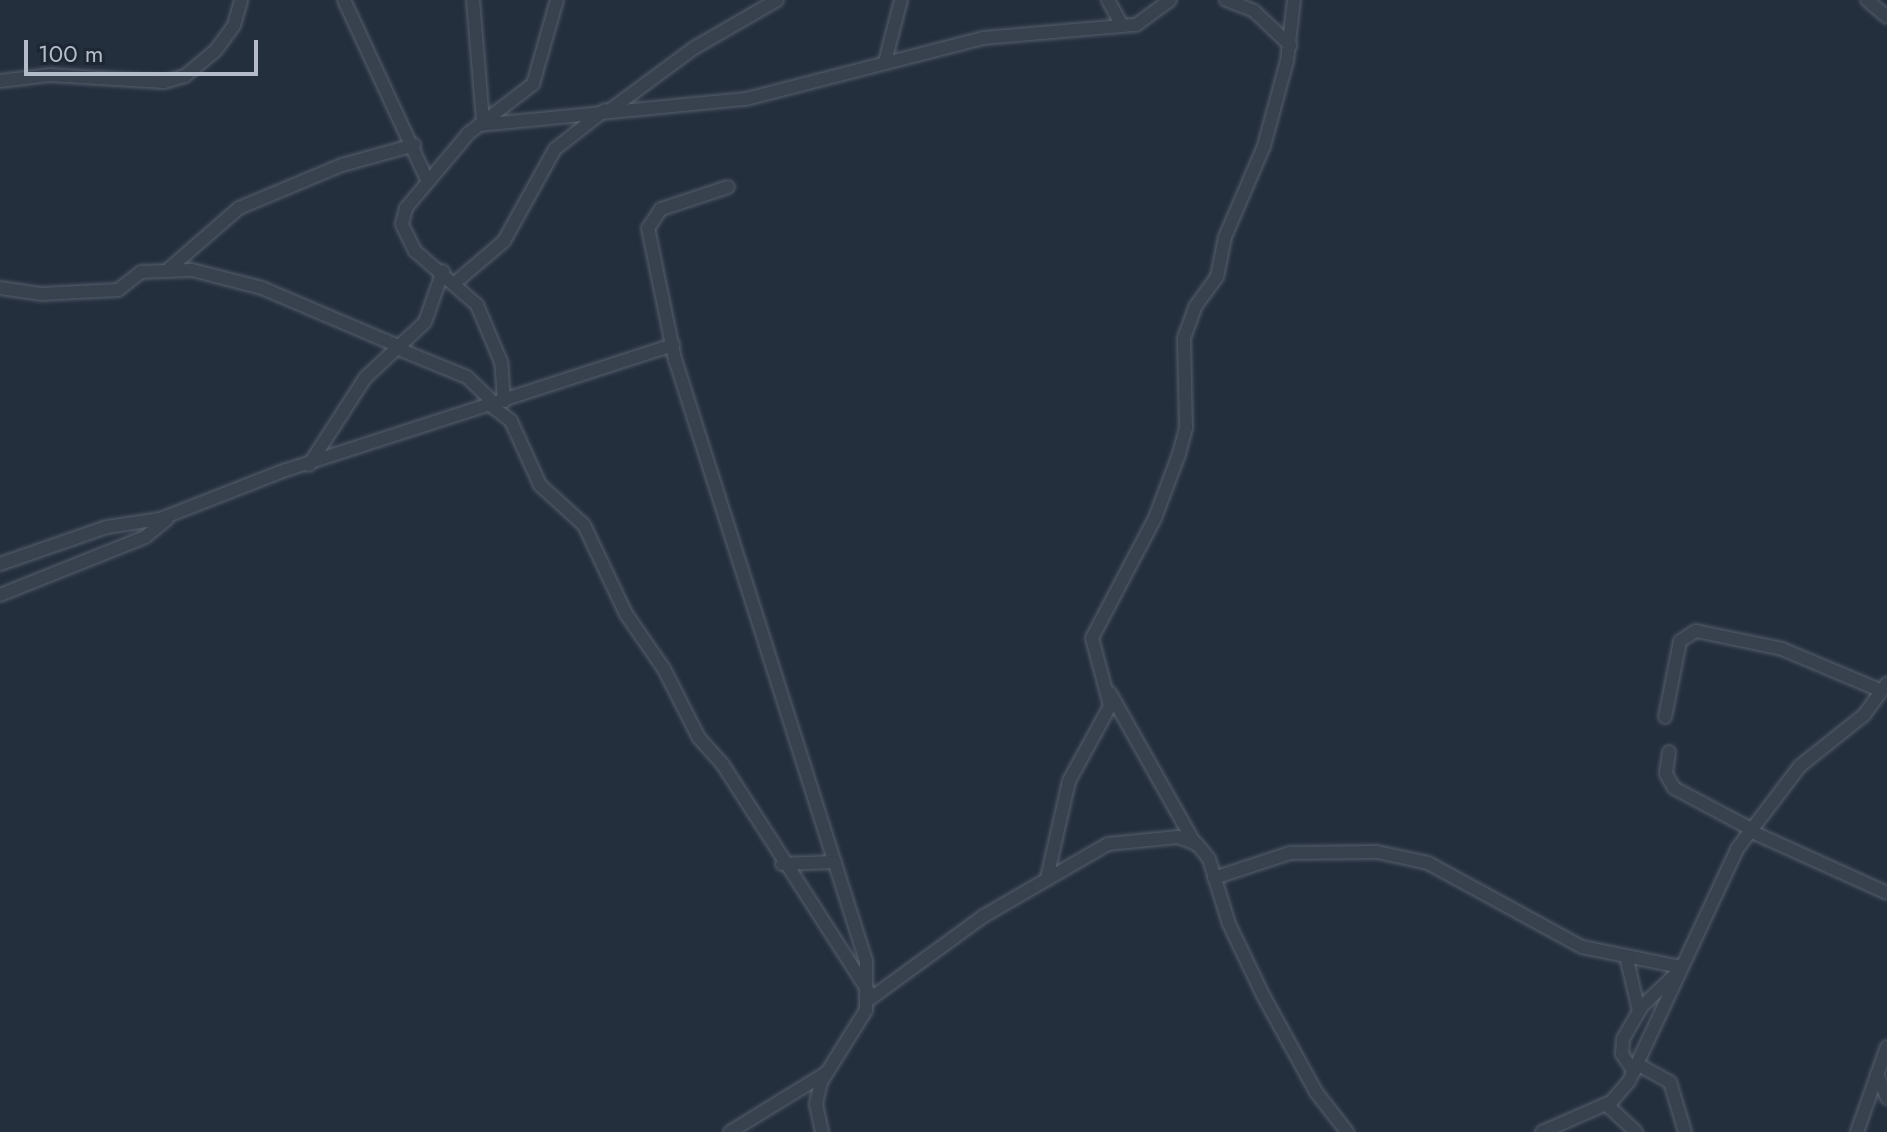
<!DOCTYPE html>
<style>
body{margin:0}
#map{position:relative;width:1887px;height:1132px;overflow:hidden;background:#242f3e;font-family:Jost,sans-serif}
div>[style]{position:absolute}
.roads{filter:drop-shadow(0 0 2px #565f6c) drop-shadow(0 0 2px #565f6c)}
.minor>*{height:12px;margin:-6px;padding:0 6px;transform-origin:6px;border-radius:6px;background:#38414e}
span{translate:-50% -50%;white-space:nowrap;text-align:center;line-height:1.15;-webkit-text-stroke:6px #1d2633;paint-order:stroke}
.scale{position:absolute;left:24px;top:40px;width:234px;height:36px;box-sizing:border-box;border:4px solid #b4bcc9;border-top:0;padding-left:10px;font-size:24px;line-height:28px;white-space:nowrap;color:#b4bcc9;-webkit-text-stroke:6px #1d2633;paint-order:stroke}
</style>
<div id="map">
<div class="roads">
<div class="minor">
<i style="left:344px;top:0;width:198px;rotate:65.2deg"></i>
<i style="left:473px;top:0;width:121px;rotate:85.3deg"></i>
<i style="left:1108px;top:0;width:29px;rotate:61deg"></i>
<i style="left:1226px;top:0;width:30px;rotate:21deg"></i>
<i style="left:1254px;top:11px;width:50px;rotate:43.4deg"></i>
<i style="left:1867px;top:0;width:26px;rotate:40deg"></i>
<i style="left:886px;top:58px;width:60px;rotate:-75.5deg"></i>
<i style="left:0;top:81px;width:50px;rotate:-6.8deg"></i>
<i style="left:50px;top:75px;width:114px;rotate:3.5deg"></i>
<i style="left:164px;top:82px;width:22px;rotate:-16deg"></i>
<i style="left:185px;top:76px;width:40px;rotate:-40deg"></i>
<i style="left:216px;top:50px;width:31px;rotate:-54deg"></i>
<i style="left:234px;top:25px;width:26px;rotate:-74deg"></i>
<i style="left:610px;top:110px;width:104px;rotate:-36.4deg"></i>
<i style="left:694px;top:48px;width:96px;rotate:-30deg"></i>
<i style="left:479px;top:125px;width:268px;rotate:-5.6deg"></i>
<i style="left:746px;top:99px;width:245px;rotate:-14.4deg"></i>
<i style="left:983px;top:38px;width:154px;rotate:-4.9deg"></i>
<i style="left:1136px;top:25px;width:42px;rotate:-36.3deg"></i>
<i style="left:728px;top:187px;width:71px;rotate:161.8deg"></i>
<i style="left:661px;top:209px;width:23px;rotate:124deg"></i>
<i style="left:648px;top:228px;width:134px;rotate:78.4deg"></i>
<i style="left:675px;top:359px;width:632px;rotate:72.4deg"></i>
<i style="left:866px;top:961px;width:49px;rotate:90deg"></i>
<i style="left:866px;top:1010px;width:85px;rotate:122deg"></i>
<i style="left:821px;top:1082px;width:23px;rotate:103deg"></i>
<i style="left:816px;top:1104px;width:29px;rotate:78deg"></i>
<i style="left:170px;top:268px;width:91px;rotate:-41deg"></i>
<i style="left:239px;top:208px;width:112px;rotate:-22.7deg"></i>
<i style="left:342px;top:165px;width:75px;rotate:-15.5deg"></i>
<i style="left:456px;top:282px;width:63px;rotate:-40.5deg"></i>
<i style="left:504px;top:241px;width:105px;rotate:-61deg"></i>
<i style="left:555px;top:149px;width:63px;rotate:-38deg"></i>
<i style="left:0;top:288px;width:41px;rotate:8.3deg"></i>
<i style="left:41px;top:294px;width:77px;rotate:-3deg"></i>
<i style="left:118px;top:290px;width:29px;rotate:-38deg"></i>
<i style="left:141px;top:272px;width:51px;rotate:-2.2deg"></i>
<i style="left:192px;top:270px;width:72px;rotate:14.4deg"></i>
<i style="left:262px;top:288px;width:153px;rotate:23.1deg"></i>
<i style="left:401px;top:350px;width:71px;rotate:22.2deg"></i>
<i style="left:467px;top:377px;width:39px;rotate:44deg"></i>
<i style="left:504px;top:401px;width:39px;rotate:-94deg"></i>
<i style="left:501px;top:362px;width:62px;rotate:-112.8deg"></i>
<i style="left:477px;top:305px;width:82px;rotate:-138.9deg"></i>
<i style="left:415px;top:251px;width:30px;rotate:-116deg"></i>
<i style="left:402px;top:224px;width:16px;rotate:-76deg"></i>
<i style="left:406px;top:208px;width:98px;rotate:-50deg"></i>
<i style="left:469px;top:133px;width:81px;rotate:-37.4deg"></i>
<i style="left:533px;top:84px;width:87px;rotate:-74.1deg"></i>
<i style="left:490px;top:405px;width:26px;rotate:37deg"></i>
<i style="left:511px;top:421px;width:70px;rotate:65.6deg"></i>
<i style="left:540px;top:485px;width:59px;rotate:42.3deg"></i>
<i style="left:584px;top:525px;width:98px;rotate:64.7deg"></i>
<i style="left:626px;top:614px;width:67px;rotate:55.4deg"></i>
<i style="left:664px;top:669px;width:77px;rotate:63.1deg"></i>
<i style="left:699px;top:738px;width:36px;rotate:48deg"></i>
<i style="left:723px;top:765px;width:269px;rotate:57.3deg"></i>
<i style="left:309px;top:465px;width:103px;rotate:-57.2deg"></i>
<i style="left:365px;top:378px;width:82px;rotate:-43deg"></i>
<i style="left:425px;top:322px;width:54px;rotate:-70.6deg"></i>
<i style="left:0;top:564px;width:113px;rotate:-19.1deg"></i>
<i style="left:107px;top:527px;width:54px;rotate:-8.6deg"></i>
<i style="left:160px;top:519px;width:135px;rotate:-21.3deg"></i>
<i style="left:286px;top:470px;width:407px;rotate:-17.9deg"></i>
<i style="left:0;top:595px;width:156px;rotate:-21.8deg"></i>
<i style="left:145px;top:537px;width:28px;rotate:-39deg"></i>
<i style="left:1110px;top:693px;width:173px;rotate:60.6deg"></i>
<i style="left:1665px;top:717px;width:77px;rotate:-78.8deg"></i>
<i style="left:1680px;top:641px;width:19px;rotate:-32deg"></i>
<i style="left:1696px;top:631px;width:88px;rotate:11.8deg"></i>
<i style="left:1782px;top:649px;width:108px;rotate:22.8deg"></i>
<i style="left:1669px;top:752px;width:22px;rotate:98deg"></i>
<i style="left:1666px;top:774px;width:16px;rotate:60deg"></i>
<i style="left:1674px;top:788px;width:87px;rotate:28deg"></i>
<i style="left:1750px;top:831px;width:150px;rotate:24.3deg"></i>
<i style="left:782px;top:864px;width:53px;rotate:-2.2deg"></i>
<i style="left:1047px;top:878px;width:99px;rotate:-77.2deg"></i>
<i style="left:1069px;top:781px;width:85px;rotate:-61.3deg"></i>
<i style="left:1110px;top:706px;width:70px;rotate:-104.8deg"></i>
<i style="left:1092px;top:638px;width:136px;rotate:-62.3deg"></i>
<i style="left:1155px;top:518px;width:68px;rotate:-69.4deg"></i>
<i style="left:1179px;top:454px;width:27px;rotate:-75deg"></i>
<i style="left:1186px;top:428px;width:90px;rotate:-91.3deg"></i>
<i style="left:1184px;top:338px;width:33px;rotate:-70deg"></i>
<i style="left:1195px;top:307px;width:37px;rotate:-54deg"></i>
<i style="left:1217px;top:277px;width:41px;rotate:-78.7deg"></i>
<i style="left:1225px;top:237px;width:99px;rotate:-66.8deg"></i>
<i style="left:1264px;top:146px;width:88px;rotate:-74.9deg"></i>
<i style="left:1287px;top:61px;width:61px;rotate:-83.5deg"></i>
<i style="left:1214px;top:878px;width:80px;rotate:-18.2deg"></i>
<i style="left:1290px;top:853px;width:87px;rotate:-0.7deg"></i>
<i style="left:1377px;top:852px;width:52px;rotate:12.2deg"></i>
<i style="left:1428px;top:863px;width:175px;rotate:28.6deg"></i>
<i style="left:1582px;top:947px;width:100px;rotate:11.5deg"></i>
<i style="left:1626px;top:956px;width:57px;rotate:76.7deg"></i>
<i style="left:867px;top:1001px;width:142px;rotate:-36.1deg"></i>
<i style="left:982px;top:917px;width:146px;rotate:-30.1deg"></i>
<i style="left:1108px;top:844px;width:70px;rotate:-5.7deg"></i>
<i style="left:1178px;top:837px;width:20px;rotate:20deg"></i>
<i style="left:1197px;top:844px;width:19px;rotate:51deg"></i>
<i style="left:1209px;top:859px;width:68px;rotate:72.9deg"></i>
<i style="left:1229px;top:924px;width:81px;rotate:64.4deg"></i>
<i style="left:1264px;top:997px;width:108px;rotate:61.3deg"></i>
<i style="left:1316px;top:1092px;width:51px;rotate:52.2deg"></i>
<i style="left:1639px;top:1065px;width:35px;rotate:29deg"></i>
<i style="left:1670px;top:1082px;width:52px;rotate:73.3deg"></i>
<i style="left:1634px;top:1072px;width:22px;rotate:-124deg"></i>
<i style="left:1622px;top:1054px;width:15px;rotate:-86deg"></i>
<i style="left:1623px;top:1039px;width:38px;rotate:-60deg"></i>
<i style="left:1642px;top:1006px;width:45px;rotate:-43.2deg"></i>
<i style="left:1877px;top:1074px;width:26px;rotate:67deg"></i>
<i style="left:1606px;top:1104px;width:41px;rotate:43deg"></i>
<i style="left:730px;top:1132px;width:113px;rotate:-31.6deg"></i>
<i style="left:1542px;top:1132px;width:75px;rotate:-23.5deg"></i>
<i style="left:1611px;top:1102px;width:28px;rotate:-49deg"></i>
<i style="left:1629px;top:1081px;width:256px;rotate:-65deg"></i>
<i style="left:1737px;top:849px;width:104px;rotate:-52.8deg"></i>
<i style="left:1800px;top:766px;width:82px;rotate:-38.6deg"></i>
<i style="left:1864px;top:715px;width:39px;rotate:-54deg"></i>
<i style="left:1857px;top:1132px;width:90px;rotate:-70.6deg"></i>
</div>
</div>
<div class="scale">100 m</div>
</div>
